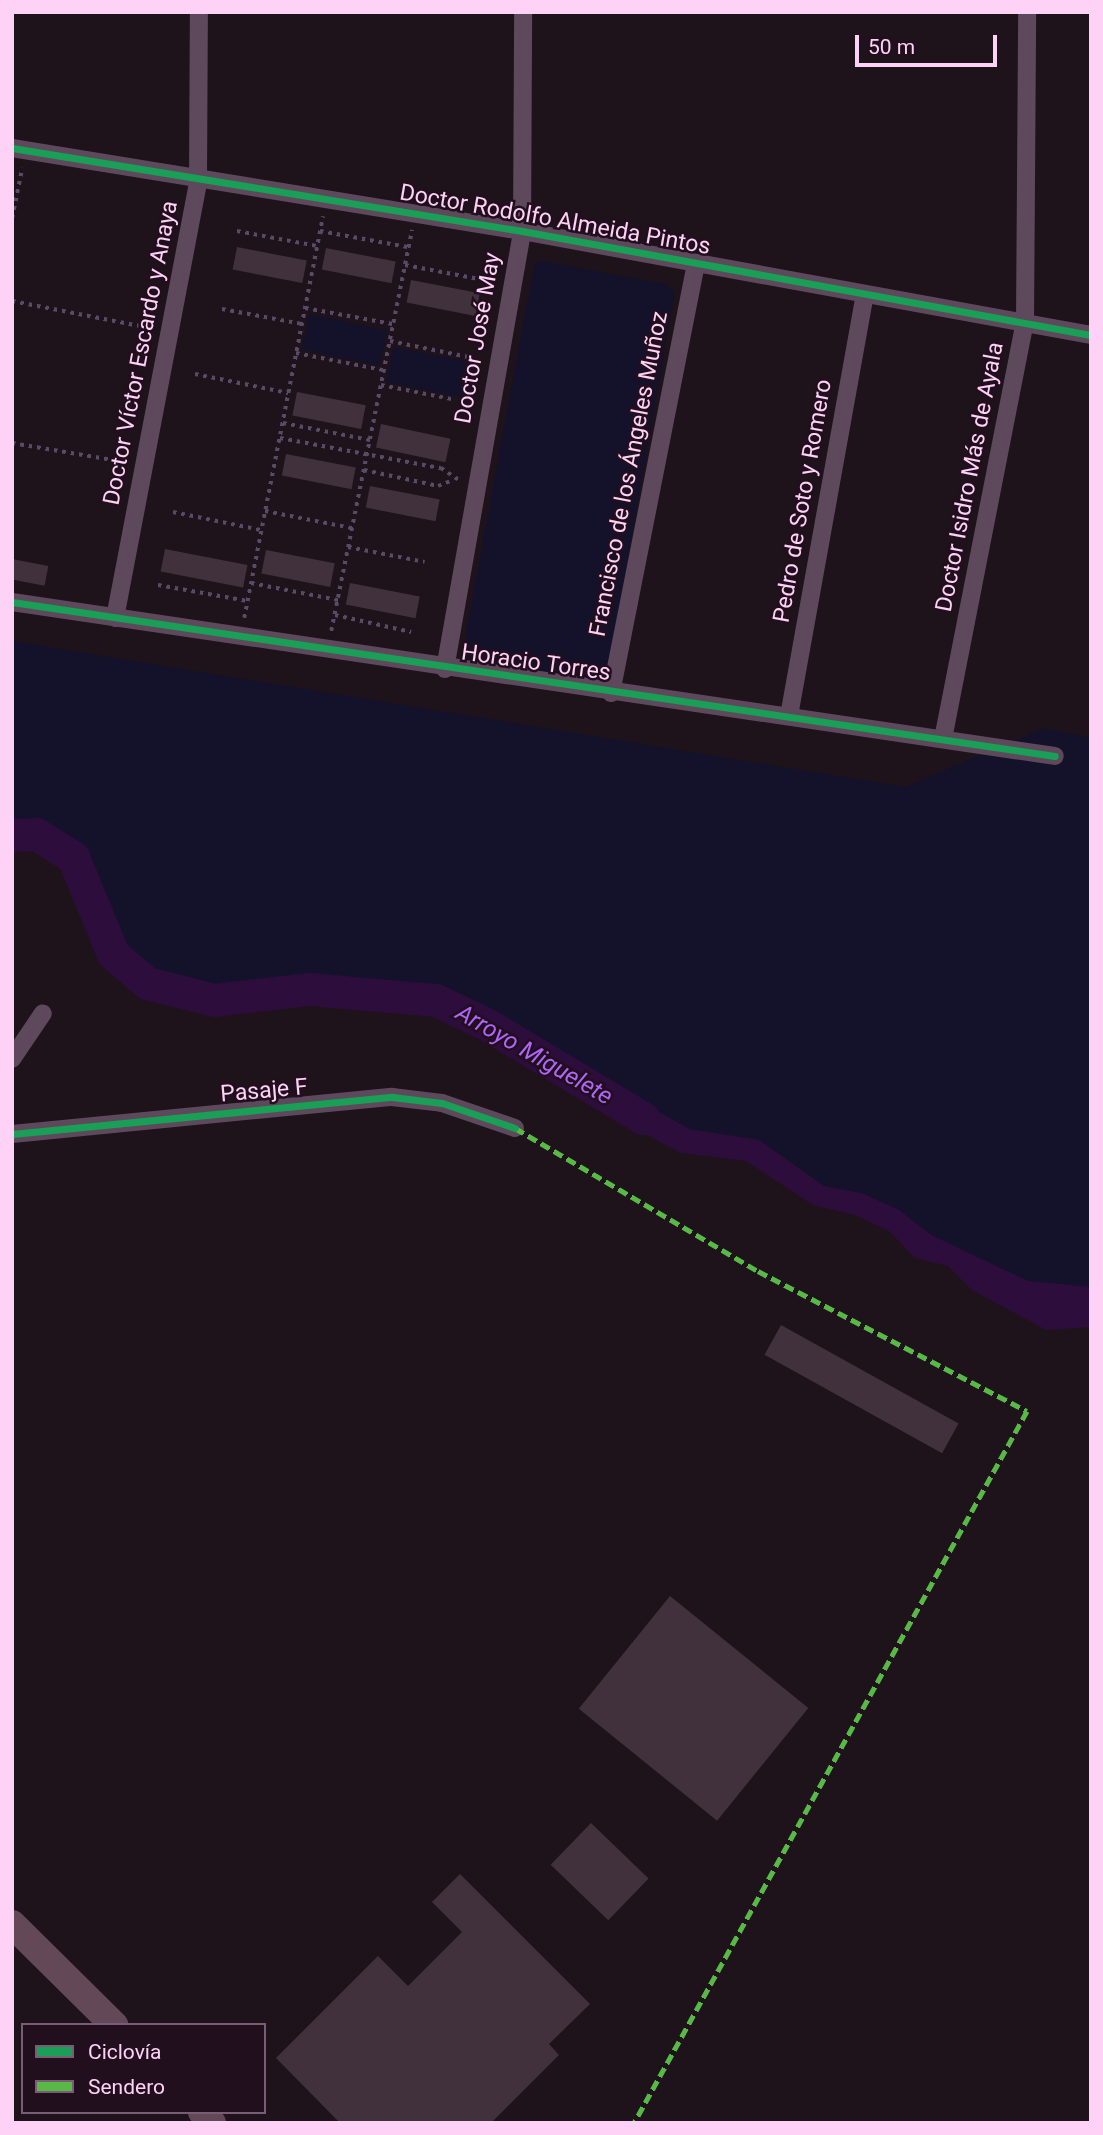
<!DOCTYPE html>
<meta charset="utf-8">
<style>
body{margin:0}
#map{position:relative;width:1103px;height:2135px;overflow:hidden;background:#1e131b;font-family:Roboto,sans-serif}
div>[style]{position:absolute}
.green>*{inset:0;background:#14122a;transform-origin:0 0}
.water>*{inset:0;background:#2d0d3c}
.river>*{height:33px;margin:-16.5px;padding:0 16.5px;transform-origin:16.5px;border-radius:16.5px;background:#2d0d3c}
.building>*{inset:0;background:#40313d;transform-origin:0 0}
.path>*{height:3.5px;margin-top:-1.75px;transform-origin:0;background:repeating-linear-gradient(90deg,#594b67 0 3.5px,transparent 0 8.5px)}
.minor>*{height:18px;margin:-9px;padding:0 9px;transform-origin:9px;border-radius:9px;background:#5e495c}
.primary>*{height:28px;margin:-14px;padding:0 14px;transform-origin:14px;border-radius:14px;background:#634958}
.quiet>*{height:5px;margin-top:-2.5px;transform-origin:0;background:repeating-linear-gradient(90deg,#58b947 0 10px,transparent 0 15px)}
.cycleway>*{height:7px;margin:-3.5px;padding:0 3.5px;transform-origin:3.5px;border-radius:3.5px;background:#1a9f57}
span{translate:-50% -50%;white-space:nowrap;text-align:center;line-height:1.15;-webkit-text-stroke:5px #220f1e;paint-order:stroke}
.street-label{font-size:23px;color:#fdd2f6}
.water-label{font-size:24px;color:#b065f9;font-style:italic}
.frame{position:absolute;inset:0;border:14px solid #fdd2f6;pointer-events:none}
.legend{position:absolute;left:21px;top:2023px;width:245px;height:91px;box-sizing:border-box;background:#220f1e;border:2px solid #7a5d74;margin:0;padding:9px 12px;list-style:none;font-size:21px;color:#fdd2f6}
.legend li{display:flex;align-items:center;gap:14px;height:35px}
.legend b{width:35px;border:2px solid #7a5d74}
.scale{position:absolute;left:855px;top:35px;width:142px;height:32px;box-sizing:border-box;border:4px solid #fdd2f6;border-top:0;padding-left:9px;font-size:21px;line-height:24px;white-space:nowrap;color:#fdd2f6;-webkit-text-stroke:5px #220f1e;paint-order:stroke}
</style>
<div id="map">
<div class="green">
<i style="clip-path:polygon(542px 261px,665px 284px,675px 292px,606px 682px,461px 661px,534px 265px)"></i>
<i style="left:309px;top:314px;width:80px;height:36px;rotate:12deg"></i>
<i style="left:393px;top:347px;width:81px;height:36px;rotate:11deg"></i>
<i style="clip-path:polygon(12px 641px,905px 787px,1044px 728px,1091px 738px,1091px 1287px,1028px 1281px,931px 1235px,899px 1210px,861px 1193px,824px 1186px,759px 1140px,689px 1129px,635px 1098px,606px 1093px,557px 1069px,488px 1025px,436px 1000px,309px 989px,214px 1000px,147px 983px,113px 954px,73px 857px,36px 834px,12px 835px)"></i>
</div>
<div class="water">
<i style="clip-path:polygon(606px 1093px,635px 1098px,689px 1129px,759px 1140px,824px 1186px,861px 1193px,899px 1210px,931px 1235px,1028px 1281px,1091px 1287px,1091px 1327px,1046px 1330px,972px 1290px,948px 1266px,915px 1258px,889px 1231px,855px 1215px,813px 1205px,746px 1161px,681px 1153px,636px 1129px)"></i>
</div>
<div class="river">
<i style="left:12px;top:835px;width:24px;rotate:-2deg"></i>
<i style="left:36px;top:834px;width:44px;rotate:31.9deg"></i>
<i style="left:73px;top:857px;width:105px;rotate:67.6deg"></i>
<i style="left:113px;top:954px;width:45px;rotate:40.5deg"></i>
<i style="left:147px;top:983px;width:69px;rotate:14.2deg"></i>
<i style="left:214px;top:1000px;width:96px;rotate:-6.6deg"></i>
<i style="left:309px;top:989px;width:127px;rotate:5deg"></i>
<i style="left:436px;top:1000px;width:58px;rotate:25.7deg"></i>
<i style="left:488px;top:1025px;width:181px;rotate:31deg"></i>
</div>
<div class="building">
<i style="left:237px;top:247px;width:71px;height:23px;rotate:11deg"></i>
<i style="left:326px;top:248px;width:71px;height:22px;rotate:11deg"></i>
<i style="left:411px;top:280px;width:70px;height:23px;rotate:11deg"></i>
<i style="left:297px;top:392px;width:70px;height:24px;rotate:11deg"></i>
<i style="left:381px;top:424px;width:71px;height:24px;rotate:12deg"></i>
<i style="left:286px;top:454px;width:71px;height:22px;rotate:11deg"></i>
<i style="left:370px;top:486px;width:71px;height:22px;rotate:11deg"></i>
<i style="left:165px;top:549px;width:84px;height:23px;rotate:11deg"></i>
<i style="left:266px;top:550px;width:70px;height:24px;rotate:11deg"></i>
<i style="left:12px;top:559px;width:37px;height:20px;rotate:11deg"></i>
<i style="left:350px;top:583px;width:71px;height:22px;rotate:11deg"></i>
<i style="left:781px;top:1325px;width:203px;height:34px;rotate:29deg"></i>
<i style="left:670px;top:1596px;width:178px;height:145px;rotate:39deg"></i>
<i style="left:591px;top:1823px;width:80px;height:58px;rotate:44deg"></i>
<i style="clip-path:polygon(460px 1874px,590px 2004px,549px 2044px,559px 2055px,491px 2123px,340px 2123px,276px 2058px,378px 1956px,408px 1986px,462px 1932px,432px 1902px)"></i>
</div>
<div class="path">
<i style="left:12px;top:218px;width:51px;rotate:-78.7deg"></i>
<i style="left:237px;top:231px;width:81px;rotate:10.6deg"></i>
<i style="left:320px;top:231px;width:89px;rotate:10.3deg"></i>
<i style="left:405px;top:265px;width:75px;rotate:10.7deg"></i>
<i style="left:12px;top:301px;width:129px;rotate:11.1deg"></i>
<i style="left:305px;top:308px;width:89px;rotate:10.3deg"></i>
<i style="left:222px;top:309px;width:81px;rotate:10.6deg"></i>
<i style="left:390px;top:341px;width:80px;rotate:11.6deg"></i>
<i style="left:296px;top:353px;width:89px;rotate:11.1deg"></i>
<i style="left:195px;top:374px;width:95px;rotate:11.5deg"></i>
<i style="left:381px;top:385px;width:76px;rotate:11.3deg"></i>
<i style="left:283px;top:423px;width:89px;rotate:11.1deg"></i>
<i style="left:280px;top:438px;width:164px;rotate:10.6deg"></i>
<i style="left:441px;top:468px;width:25px;rotate:34deg"></i>
<i style="left:12px;top:443px;width:108px;rotate:9.6deg"></i>
<i style="left:364px;top:470px;width:76px;rotate:12.2deg"></i>
<i style="left:438px;top:486px;width:16px;rotate:-22deg"></i>
<i style="left:265px;top:511px;width:89px;rotate:11.1deg"></i>
<i style="left:173px;top:512px;width:90px;rotate:11.6deg"></i>
<i style="left:348px;top:547px;width:78px;rotate:11deg"></i>
<i style="left:251px;top:583px;width:89px;rotate:11.1deg"></i>
<i style="left:158px;top:585px;width:91px;rotate:10.1deg"></i>
<i style="left:335px;top:615px;width:78px;rotate:12.6deg"></i>
<i style="left:244px;top:618px;width:409px;rotate:-78.9deg"></i>
<i style="left:331px;top:631px;width:409px;rotate:-78.6deg"></i>
</div>
<div class="minor">
<i style="left:12px;top:148px;width:517px;rotate:9.24deg"></i>
<i style="left:522px;top:231px;width:578px;rotate:10.36deg"></i>
<i style="left:12px;top:602px;width:1054px;rotate:8.4deg"></i>
<i style="left:115px;top:618px;width:445px;rotate:-79.2deg"></i>
<i style="left:198px;top:181px;width:169px;rotate:-89.7deg"></i>
<i style="left:445px;top:669px;width:445px;rotate:-80deg"></i>
<i style="left:522px;top:231px;width:219px;rotate:-89.7deg"></i>
<i style="left:611px;top:693px;width:438px;rotate:-78.8deg"></i>
<i style="left:789px;top:716px;width:428px;rotate:-79.8deg"></i>
<i style="left:943px;top:739px;width:425px;rotate:-78.9deg"></i>
<i style="left:1025px;top:322px;width:310px;rotate:-89.6deg"></i>
<i style="left:12px;top:1059px;width:55px;rotate:-56deg"></i>
<i style="left:12px;top:1134px;width:382px;rotate:-5.6deg"></i>
<i style="left:392px;top:1097px;width:50px;rotate:6.8deg"></i>
<i style="left:442px;top:1103px;width:77px;rotate:18.9deg"></i>
</div>
<div class="primary">
<i style="left:12px;top:1924px;width:144px;rotate:44.7deg"></i>
<i style="left:202px;top:2112px;width:15px;rotate:48deg"></i>
</div>
<div class="quiet">
<i style="left:515px;top:1128px;width:282px;rotate:30.5deg"></i>
<i style="left:758px;top:1271px;width:303px;rotate:27.5deg"></i>
<i style="left:1027px;top:1411px;width:813px;rotate:118.9deg"></i>
</div>
<div class="cycleway">
<i style="left:12px;top:148px;width:517px;rotate:9.24deg"></i>
<i style="left:522px;top:231px;width:578px;rotate:10.36deg"></i>
<i style="left:12px;top:602px;width:1054px;rotate:8.4deg"></i>
<i style="left:12px;top:1134px;width:382px;rotate:-5.6deg"></i>
<i style="left:392px;top:1097px;width:50px;rotate:6.8deg"></i>
<i style="left:442px;top:1103px;width:77px;rotate:18.9deg"></i>
</div>
<div class="street-label">
<span style="left:555px;top:220px;rotate:10deg">Doctor Rodolfo Almeida Pintos</span>
<span style="left:478px;top:338px;rotate:-80deg">Doctor José May</span>
<span style="left:141px;top:353px;rotate:-79deg">Doctor Víctor Escardo y Anaya</span>
<span style="left:629px;top:474px;rotate:-79deg">Francisco de los Ángeles Muñoz</span>
<span style="left:970px;top:477px;rotate:-79deg">Doctor Isidro Más de Ayala</span>
<span style="left:803px;top:501px;rotate:-80deg">Pedro de Soto y Romero</span>
<span style="left:536px;top:663px;rotate:8deg">Horacio Torres</span>
<span style="left:264px;top:1091px;rotate:-5deg">Pasaje F</span>
</div>
<div class="water-label">
<span style="left:534px;top:1055px;rotate:30deg">Arroyo Miguelete</span>
</div>
<div class="frame"></div>
<ul class="legend">
<li><b style="height:9px;background:#1a9f57"></b>Ciclovía</li>
<li><b style="height:9px;background:#58b947"></b>Sendero</li>
</ul>
<div class="scale">50 m</div>
</div>
